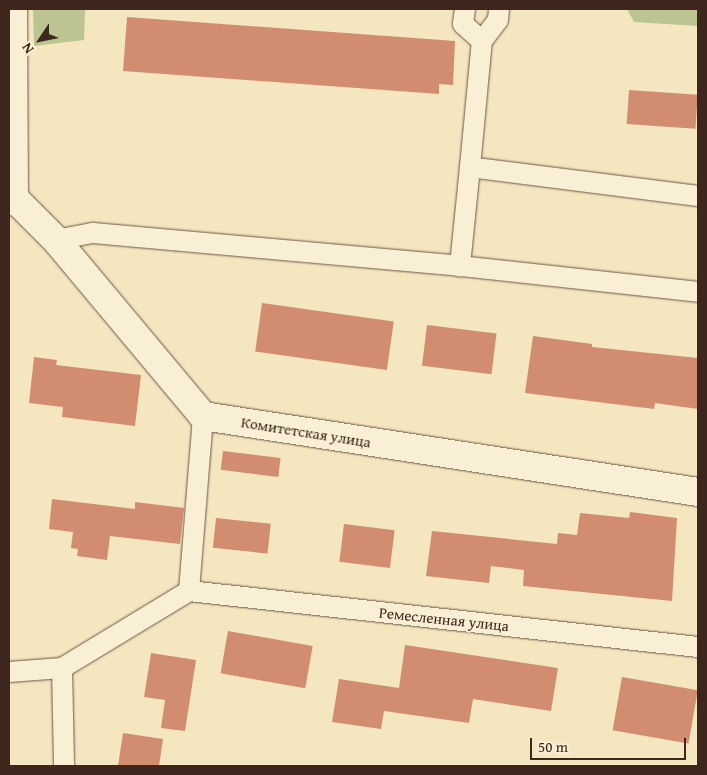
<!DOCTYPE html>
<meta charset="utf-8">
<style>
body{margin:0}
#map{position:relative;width:707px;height:775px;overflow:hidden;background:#f4e6bf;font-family:"Gentium Book Plus",serif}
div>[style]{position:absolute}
.green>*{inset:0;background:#bcc491}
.building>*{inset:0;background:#d28d70;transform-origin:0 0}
.roads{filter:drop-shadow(0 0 1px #6c5645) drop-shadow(0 0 1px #6c5645)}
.street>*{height:20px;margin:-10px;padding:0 10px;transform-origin:10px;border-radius:10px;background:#f8efd5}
.secondary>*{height:28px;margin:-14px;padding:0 14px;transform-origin:14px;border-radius:14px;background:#f8efd5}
span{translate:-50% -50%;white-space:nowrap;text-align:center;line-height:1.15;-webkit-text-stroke:4px #f8efd5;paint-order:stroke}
.street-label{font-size:15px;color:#3f261c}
.frame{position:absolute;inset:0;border:10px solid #3f261c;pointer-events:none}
.north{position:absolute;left:15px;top:15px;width:50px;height:50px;-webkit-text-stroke:4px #f8efd5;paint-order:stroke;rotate:236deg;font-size:14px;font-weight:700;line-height:20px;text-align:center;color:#3f261c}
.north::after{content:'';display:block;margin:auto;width:18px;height:22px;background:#3f261c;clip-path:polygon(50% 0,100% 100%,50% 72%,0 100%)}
.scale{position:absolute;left:530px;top:738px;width:156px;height:22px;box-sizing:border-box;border:2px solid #3f261c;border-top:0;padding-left:6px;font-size:15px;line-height:18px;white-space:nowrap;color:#3f261c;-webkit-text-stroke:4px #f8efd5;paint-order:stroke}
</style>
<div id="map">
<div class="green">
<i style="clip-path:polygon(33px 9px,85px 9px,84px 40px,34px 46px)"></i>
<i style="clip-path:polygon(627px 9px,698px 9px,698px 26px,634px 22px)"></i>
</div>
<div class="building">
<i style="clip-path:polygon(127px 17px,455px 41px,453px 85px,439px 84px,439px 94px,123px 71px)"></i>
<i style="left:629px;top:90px;width:69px;height:34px;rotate:4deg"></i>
<i style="left:262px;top:303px;width:133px;height:49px;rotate:8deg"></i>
<i style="left:427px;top:325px;width:70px;height:41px;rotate:7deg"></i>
<i style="clip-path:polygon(533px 336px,592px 344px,592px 347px,698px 358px,698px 409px,655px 403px,654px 409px,525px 393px)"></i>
<i style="clip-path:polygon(34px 357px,57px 360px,56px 365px,141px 375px,135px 426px,62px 417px,63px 407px,29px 403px)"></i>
<i style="left:223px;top:451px;width:58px;height:19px;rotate:7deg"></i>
<i style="clip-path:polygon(52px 499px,135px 509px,135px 502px,184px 508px,180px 544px,110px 536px,107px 560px,77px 556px,78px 549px,71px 548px,73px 532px,49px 529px)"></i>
<i style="clip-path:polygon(630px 512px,677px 518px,672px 601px,523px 586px,524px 570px,491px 566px,489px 583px,426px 576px,432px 531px,557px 544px,558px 533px,577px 535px,580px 513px,629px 518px)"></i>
<i style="left:216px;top:518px;width:55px;height:30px;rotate:6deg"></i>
<i style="left:344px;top:524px;width:51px;height:38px;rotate:7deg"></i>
<i style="left:228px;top:631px;width:86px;height:43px;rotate:10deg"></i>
<i style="clip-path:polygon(405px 645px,558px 668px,551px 711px,473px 699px,469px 723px,384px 711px,381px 729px,332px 722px,339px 679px,399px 688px)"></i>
<i style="clip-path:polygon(151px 653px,196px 660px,185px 731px,161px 728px,165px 700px,144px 697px)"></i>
<i style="left:622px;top:677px;width:77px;height:54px;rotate:10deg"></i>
<i style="clip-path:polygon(123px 733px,163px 739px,159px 766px,118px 766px)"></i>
</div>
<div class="roads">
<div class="street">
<i style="left:17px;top:9px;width:193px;rotate:89.7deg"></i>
<i style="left:465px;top:9px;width:15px;rotate:98deg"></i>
<i style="left:463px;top:24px;width:25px;rotate:42deg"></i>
<i style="left:470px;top:167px;width:127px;rotate:-84.6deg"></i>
<i style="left:482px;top:41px;width:26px;rotate:-53deg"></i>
<i style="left:498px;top:20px;width:11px;rotate:-85deg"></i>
<i style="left:698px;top:196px;width:230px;rotate:-172.8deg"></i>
<i style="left:470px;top:167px;width:100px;rotate:95.8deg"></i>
<i style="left:460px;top:266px;width:239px;rotate:6.2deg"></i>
<i style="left:56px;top:240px;width:38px;rotate:-11deg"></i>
<i style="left:93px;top:233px;width:368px;rotate:5.1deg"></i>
<i style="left:189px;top:591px;width:512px;rotate:6.28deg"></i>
<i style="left:62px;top:668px;width:98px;rotate:88.8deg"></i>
<i style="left:9px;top:672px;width:53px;rotate:-4.3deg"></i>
<i style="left:62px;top:668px;width:149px;rotate:-31.2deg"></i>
<i style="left:189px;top:591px;width:176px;rotate:-85.4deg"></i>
</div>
<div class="secondary">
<i style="left:9px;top:201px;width:9px;rotate:6deg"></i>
<i style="left:18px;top:202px;width:54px;rotate:45deg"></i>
<i style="left:56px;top:240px;width:229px;rotate:50.1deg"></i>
<i style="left:203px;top:416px;width:501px;rotate:8.73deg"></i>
</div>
</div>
<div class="street-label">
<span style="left:306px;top:432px;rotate:9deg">Комитетская улица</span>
<span style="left:444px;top:619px;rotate:6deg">Ремесленная улица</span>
</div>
<div class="frame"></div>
<div class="north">N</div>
<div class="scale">50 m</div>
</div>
